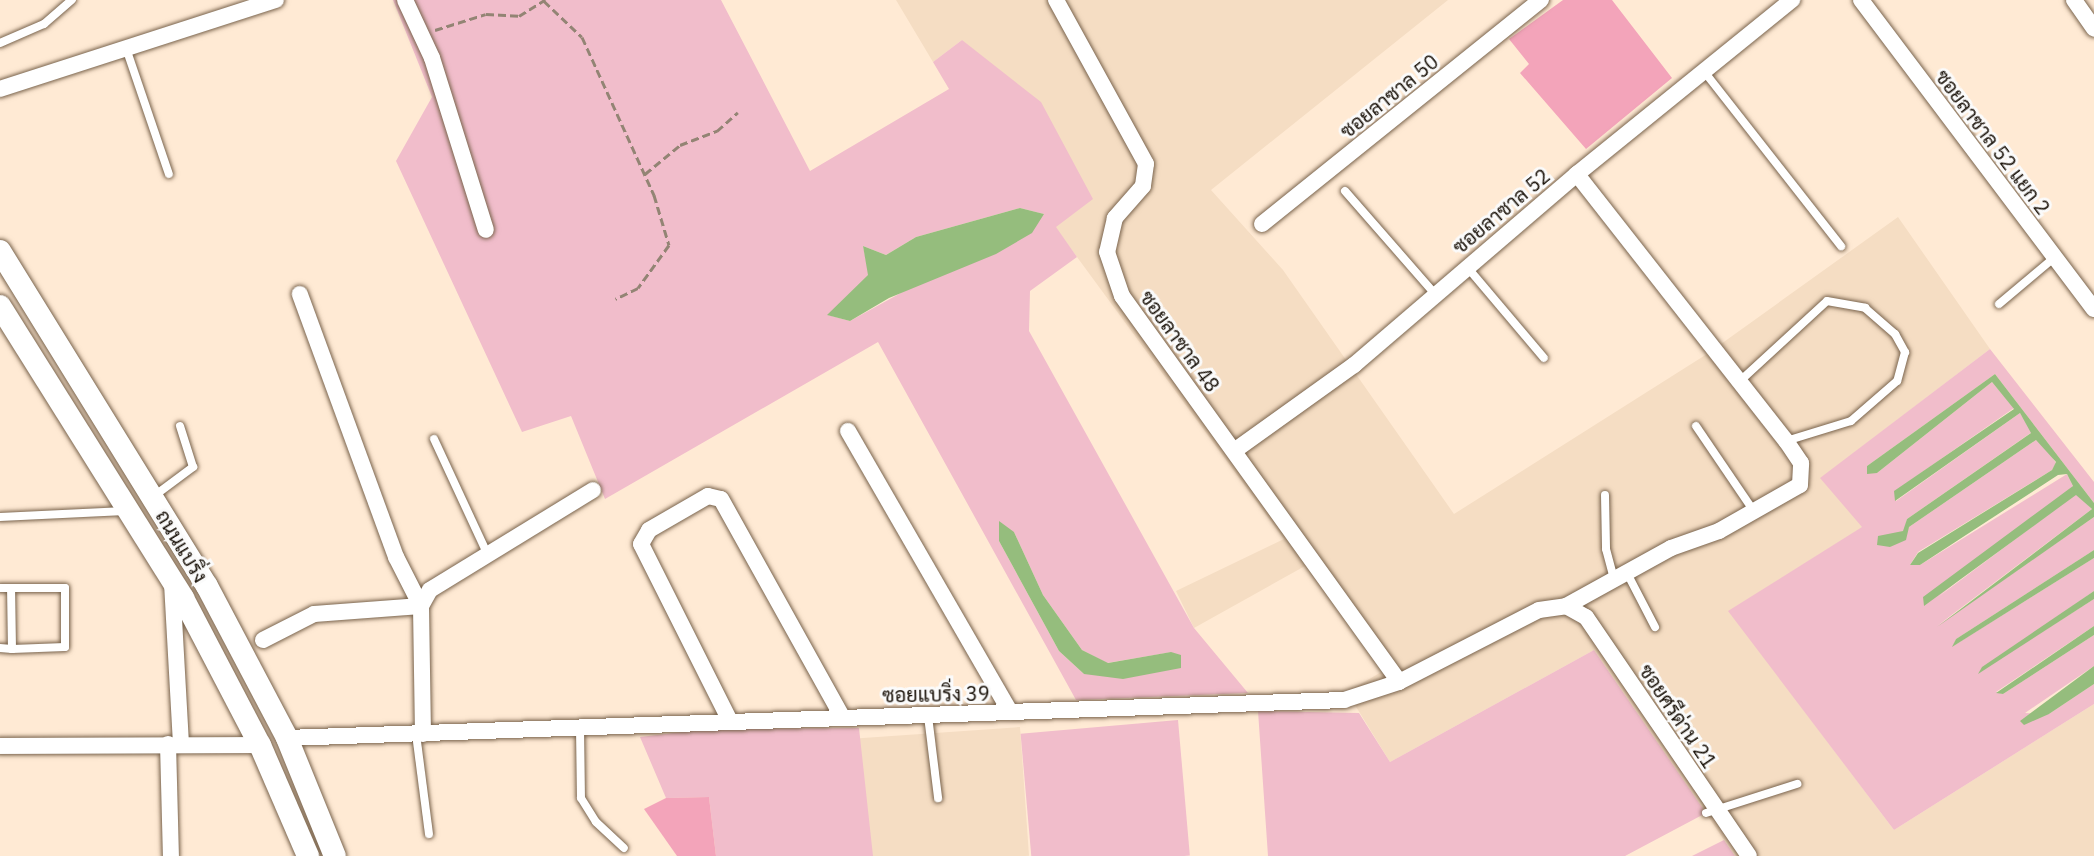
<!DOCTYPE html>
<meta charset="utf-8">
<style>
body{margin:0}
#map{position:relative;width:2094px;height:856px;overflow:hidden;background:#ffead4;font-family:"IBM Plex Sans",Sarabun,sans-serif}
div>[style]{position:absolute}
.built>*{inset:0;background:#f5ddc3;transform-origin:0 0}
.green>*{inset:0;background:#f1bdcb;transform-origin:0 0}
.forest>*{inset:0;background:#f3a4ba}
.water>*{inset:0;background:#95bd7d}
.path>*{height:3px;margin-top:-1.5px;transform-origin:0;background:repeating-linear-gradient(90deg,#938474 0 8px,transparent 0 12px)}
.roads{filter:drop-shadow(0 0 2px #79634c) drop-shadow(0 0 2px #79634c)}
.service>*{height:8px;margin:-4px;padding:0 4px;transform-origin:4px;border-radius:4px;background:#fff}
.minor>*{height:16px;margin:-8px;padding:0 8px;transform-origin:8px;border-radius:8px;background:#fff}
.secondary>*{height:22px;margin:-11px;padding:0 11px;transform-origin:11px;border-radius:11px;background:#fff}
span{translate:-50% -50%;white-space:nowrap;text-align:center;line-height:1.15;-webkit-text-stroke:6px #fbfbfb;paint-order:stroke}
.street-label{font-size:20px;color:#170f06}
</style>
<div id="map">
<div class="built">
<i style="clip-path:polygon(896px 0,1448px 0,1211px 190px,1283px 270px,1454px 514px,1707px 354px,1898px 217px,1990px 349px,1821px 478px,1863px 527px,1729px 611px,1894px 830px,2094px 704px,2094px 856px,1735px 856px,1594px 650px,1390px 762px,1347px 692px,1383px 671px,1305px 566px,1194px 628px,1176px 591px,1284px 539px,1055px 227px,962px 40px,933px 62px)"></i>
<i style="left:1020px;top:727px;width:129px;height:161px;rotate:86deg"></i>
</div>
<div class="green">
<i style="clip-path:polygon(evenodd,393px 0,721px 0,810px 171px,949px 89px,933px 62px,962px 40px,1041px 102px,1093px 199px,1056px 227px,1077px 257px,1030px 291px,1029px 331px,1194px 628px,1248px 693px,1076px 700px,878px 342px,605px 499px,571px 416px,522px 432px,396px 161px,432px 97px,393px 0,1020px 208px,1044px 214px,850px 321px,828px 315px,869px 275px,863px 246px,886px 255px,916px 237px,1020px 208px,393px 0,1014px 532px,1043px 595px,1082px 650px,1107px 663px,1172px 652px,1084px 674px,1059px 651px,999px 541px,1014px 532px)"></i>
<i style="clip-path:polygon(1990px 349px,2094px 482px,2094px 503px,1995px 374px,1867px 466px,1877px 473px,1992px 382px,2014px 408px,1895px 491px,1896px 501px,2020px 413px,2032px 432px,1907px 519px,1904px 531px,1888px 536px,1890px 547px,1909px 527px,2036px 440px,2044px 445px,2056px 463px,2052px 470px,1918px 552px,1910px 565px,1920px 565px,2067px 474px,2073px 486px,2067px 492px,1938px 597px,2076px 494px,2092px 509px,1937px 626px,2094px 517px,2094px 550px,1956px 639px,1953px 646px,2094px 558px,2094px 591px,1979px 672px,2094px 599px,2094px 626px,1996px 692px,2003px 694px,2094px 635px,2094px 666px,2025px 713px,2049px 714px,2094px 684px,2094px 704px,1894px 830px,1728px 611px,1862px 527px,1820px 478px)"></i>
<i style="clip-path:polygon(1594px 650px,1706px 813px,1625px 856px,1268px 856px,1258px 711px,1359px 713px,1390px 762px)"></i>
<i style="left:1178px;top:720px;width:136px;height:158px;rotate:85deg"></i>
<i style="clip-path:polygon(859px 728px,873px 856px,716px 856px,709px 797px,666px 798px,640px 737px,707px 729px)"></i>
<i style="clip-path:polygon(1724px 840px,1735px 856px,1692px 856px)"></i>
</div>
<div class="forest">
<i style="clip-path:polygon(1563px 0,1612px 0,1672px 78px,1586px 149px,1520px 73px,1529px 64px,1509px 39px)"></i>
<i style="clip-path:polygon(709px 797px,716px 856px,677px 856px,644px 809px,666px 798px)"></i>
</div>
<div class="water">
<i style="clip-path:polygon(1020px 208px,1044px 214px,1032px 233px,996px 254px,889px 298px,850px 321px,827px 315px,868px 275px,863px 246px,886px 255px,916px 237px)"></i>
<i style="clip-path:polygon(1995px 374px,2094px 503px,2094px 517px,1937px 627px,2092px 509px,2076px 495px,1924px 606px,1923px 597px,2073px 486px,2067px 474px,2058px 475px,1920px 565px,1910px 565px,1918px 553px,2052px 470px,2056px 462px,2036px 440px,1909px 527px,1906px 540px,1890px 547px,1877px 545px,1878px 536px,1903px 531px,1907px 519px,2031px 433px,2020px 413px,1895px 501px,1894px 491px,2014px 409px,1992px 382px,1877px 473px,1867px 474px,1867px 466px)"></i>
<i style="clip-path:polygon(999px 521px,1014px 532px,1043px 595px,1082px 650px,1108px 663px,1171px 652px,1181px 655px,1181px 668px,1123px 679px,1084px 674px,1059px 651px,999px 541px)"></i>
<i style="clip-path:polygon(2094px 550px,2094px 558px,1952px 647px,1956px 639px)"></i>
<i style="clip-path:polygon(2094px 591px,2094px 599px,1978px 674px,1982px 667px)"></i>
<i style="clip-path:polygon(2094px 626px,2094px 635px,2003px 694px,1996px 693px)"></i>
<i style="clip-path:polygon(2094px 666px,2094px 684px,2049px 714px,2024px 725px,2020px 721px)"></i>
</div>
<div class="path">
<i style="left:544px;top:1px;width:52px;rotate:43.5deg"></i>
<i style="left:582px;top:37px;width:174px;rotate:65.5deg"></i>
<i style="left:654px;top:195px;width:52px;rotate:73.3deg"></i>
<i style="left:669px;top:245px;width:53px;rotate:125.8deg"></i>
<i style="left:638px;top:288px;width:25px;rotate:154deg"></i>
<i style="left:435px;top:30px;width:53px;rotate:-17.4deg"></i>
<i style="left:486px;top:14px;width:33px;rotate:3deg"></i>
<i style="left:519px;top:16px;width:31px;rotate:-32deg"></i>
<i style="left:645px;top:174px;width:45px;rotate:-39.6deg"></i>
<i style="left:680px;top:145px;width:40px;rotate:-21deg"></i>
<i style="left:717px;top:131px;width:28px;rotate:-42deg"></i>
</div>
<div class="roads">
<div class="service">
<i style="left:0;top:43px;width:48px;rotate:-23.4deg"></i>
<i style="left:44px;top:24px;width:37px;rotate:-41deg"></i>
<i style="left:126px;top:48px;width:133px;rotate:71.2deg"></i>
<i style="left:1703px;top:70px;width:224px;rotate:51.9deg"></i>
<i style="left:1345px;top:191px;width:137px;rotate:48.9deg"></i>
<i style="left:1467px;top:267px;width:119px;rotate:49.8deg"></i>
<i style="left:1999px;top:304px;width:73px;rotate:-40deg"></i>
<i style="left:1740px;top:381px;width:118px;rotate:-42.6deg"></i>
<i style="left:1827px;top:301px;width:39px;rotate:10deg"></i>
<i style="left:1865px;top:308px;width:40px;rotate:41deg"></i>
<i style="left:1895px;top:334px;width:21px;rotate:61deg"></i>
<i style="left:1905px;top:352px;width:30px;rotate:105deg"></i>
<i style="left:1897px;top:381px;width:61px;rotate:139deg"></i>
<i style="left:1851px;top:421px;width:68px;rotate:162.9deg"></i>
<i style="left:1696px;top:426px;width:102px;rotate:55.8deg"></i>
<i style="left:434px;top:439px;width:126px;rotate:65.1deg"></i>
<i style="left:1605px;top:495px;width:54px;rotate:88.9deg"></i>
<i style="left:1606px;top:549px;width:31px;rotate:75deg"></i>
<i style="left:154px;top:496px;width:49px;rotate:-36.6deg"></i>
<i style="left:193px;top:467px;width:43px;rotate:-107.6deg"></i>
<i style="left:0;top:517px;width:125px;rotate:-2.7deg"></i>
<i style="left:1627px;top:573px;width:61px;rotate:62.6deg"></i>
<i style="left:0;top:588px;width:65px"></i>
<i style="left:65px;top:588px;width:59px;rotate:90deg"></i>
<i style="left:65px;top:647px;width:53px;rotate:177.8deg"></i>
<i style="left:12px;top:649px;width:61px;rotate:-90.9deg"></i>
<i style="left:0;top:648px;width:12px;rotate:5deg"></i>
<i style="left:928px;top:716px;width:83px;rotate:83deg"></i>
<i style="left:580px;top:728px;width:70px;rotate:89.2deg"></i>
<i style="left:581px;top:798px;width:28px;rotate:58deg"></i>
<i style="left:596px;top:822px;width:38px;rotate:43deg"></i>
<i style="left:416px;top:734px;width:101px;rotate:82.6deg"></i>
<i style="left:1706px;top:813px;width:96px;rotate:-17.7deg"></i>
</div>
<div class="minor">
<i style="left:405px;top:0;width:64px;rotate:65deg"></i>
<i style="left:432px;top:58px;width:180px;rotate:72.6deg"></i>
<i style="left:1056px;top:0;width:187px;rotate:61.2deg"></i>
<i style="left:1146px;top:164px;width:22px;rotate:98deg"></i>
<i style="left:1143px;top:186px;width:43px;rotate:131.2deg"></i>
<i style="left:1115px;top:218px;width:35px;rotate:103deg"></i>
<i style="left:1107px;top:252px;width:46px;rotate:71.2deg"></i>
<i style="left:1122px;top:296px;width:475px;rotate:54.3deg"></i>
<i style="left:1861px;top:0;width:387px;rotate:53deg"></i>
<i style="left:2074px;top:0;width:35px;rotate:55deg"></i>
<i style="left:0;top:89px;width:290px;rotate:-17.9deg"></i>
<i style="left:1262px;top:224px;width:358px;rotate:-38.8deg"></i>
<i style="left:848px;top:431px;width:324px;rotate:60deg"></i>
<i style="left:1234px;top:451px;width:148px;rotate:-35.6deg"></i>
<i style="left:1354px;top:365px;width:294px;rotate:-40.6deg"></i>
<i style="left:1577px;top:174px;width:277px;rotate:-39deg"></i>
<i style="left:172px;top:583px;width:162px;rotate:86.8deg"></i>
<i style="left:1566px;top:606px;width:23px;rotate:29deg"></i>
<i style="left:1586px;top:617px;width:289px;rotate:55.7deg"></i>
<i style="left:263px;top:640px;width:57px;rotate:-27deg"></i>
<i style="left:314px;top:614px;width:107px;rotate:-4.3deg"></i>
<i style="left:421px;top:606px;width:55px;rotate:-117deg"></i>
<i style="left:396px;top:557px;width:280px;rotate:-110.1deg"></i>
<i style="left:730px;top:721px;width:198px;rotate:-116.7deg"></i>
<i style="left:641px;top:544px;width:16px;rotate:-60deg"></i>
<i style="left:649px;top:530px;width:68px;rotate:-30deg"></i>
<i style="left:708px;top:496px;width:13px;rotate:13deg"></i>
<i style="left:721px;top:499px;width:247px;rotate:60.9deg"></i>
<i style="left:423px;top:734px;width:128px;rotate:-90.9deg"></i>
<i style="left:421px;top:606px;width:18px;rotate:-61deg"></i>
<i style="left:430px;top:590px;width:191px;rotate:-31.5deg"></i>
<i style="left:287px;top:738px;width:1058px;rotate:-2.06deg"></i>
<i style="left:1344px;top:700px;width:58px;rotate:-18.1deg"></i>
<i style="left:1399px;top:682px;width:157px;rotate:-27.2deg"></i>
<i style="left:1539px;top:610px;width:27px;rotate:-8deg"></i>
<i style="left:1566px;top:606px;width:120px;rotate:-28.9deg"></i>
<i style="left:1671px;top:548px;width:51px;rotate:-19.5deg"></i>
<i style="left:1719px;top:531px;width:93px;rotate:-29.6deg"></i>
<i style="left:1800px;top:485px;width:22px;rotate:-87deg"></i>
<i style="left:1801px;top:463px;width:27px;rotate:-124deg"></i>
<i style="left:1786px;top:441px;width:339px;rotate:-128.1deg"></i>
<i style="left:168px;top:744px;width:112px;rotate:88.5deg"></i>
<i style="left:0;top:746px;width:260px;rotate:-0.2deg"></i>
</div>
<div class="secondary">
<i style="left:0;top:251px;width:394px;rotate:58.3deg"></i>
<i style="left:207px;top:586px;width:172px;rotate:62.2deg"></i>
<i style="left:287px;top:738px;width:127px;rotate:67.9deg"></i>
<i style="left:0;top:306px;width:345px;rotate:57.9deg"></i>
<i style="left:183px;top:598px;width:166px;rotate:62.4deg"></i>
<i style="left:260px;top:745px;width:121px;rotate:66.6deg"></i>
</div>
</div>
<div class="street-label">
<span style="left:1389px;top:96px;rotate:-39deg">ซอยลาซาล 50</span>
<span style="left:1993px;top:142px;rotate:53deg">ซอยลาซาล 52 แยก 2</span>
<span style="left:1501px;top:211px;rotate:-40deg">ซอยลาซาล 52</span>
<span style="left:1180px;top:341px;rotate:54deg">ซอยลาซาล 48</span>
<span style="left:182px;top:546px;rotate:59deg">ถนนแบริ่ง</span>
<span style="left:936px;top:694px;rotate:-1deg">ซอยแบริ่ง 39</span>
<span style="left:1678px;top:716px;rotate:56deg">ซอยศรีด่าน 21</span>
</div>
</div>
